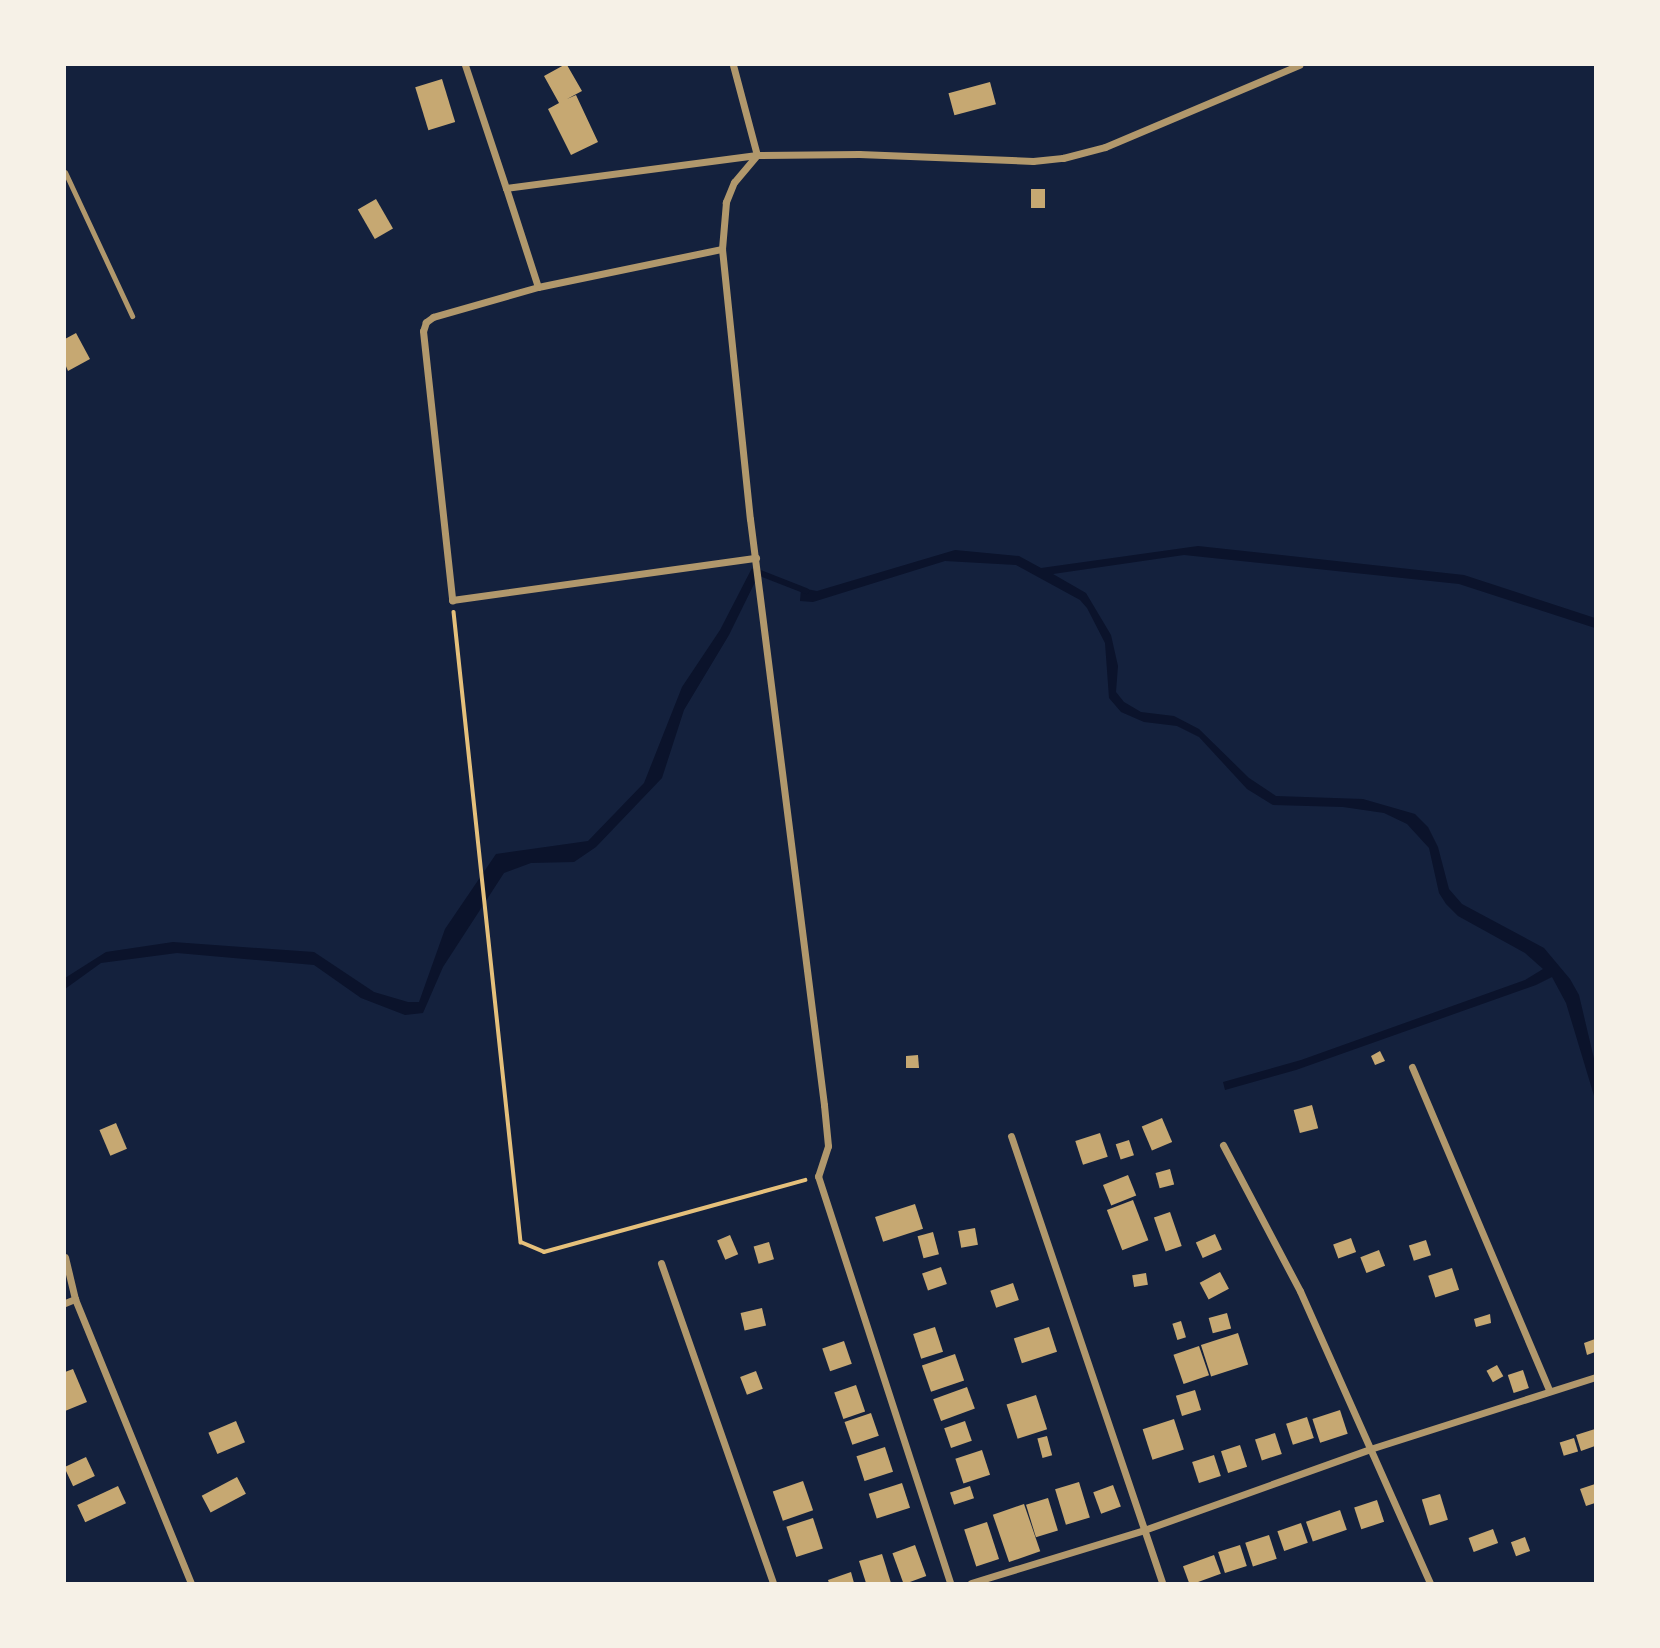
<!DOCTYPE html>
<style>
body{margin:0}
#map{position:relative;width:1660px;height:1648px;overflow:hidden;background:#14213d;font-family:"Source Sans 3",sans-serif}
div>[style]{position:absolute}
.water>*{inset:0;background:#0b132b}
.stream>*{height:6px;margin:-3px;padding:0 3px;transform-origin:3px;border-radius:3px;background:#0b132b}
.building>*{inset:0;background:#c6a872;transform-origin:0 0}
.path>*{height:3.5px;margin:-1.75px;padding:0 1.75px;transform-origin:1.75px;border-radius:1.75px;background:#e5c07b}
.service>*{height:5px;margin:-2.5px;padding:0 2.5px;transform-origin:2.5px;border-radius:2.5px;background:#b1986c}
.minor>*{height:7px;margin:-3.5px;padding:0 3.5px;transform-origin:3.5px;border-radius:3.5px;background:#b1986c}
span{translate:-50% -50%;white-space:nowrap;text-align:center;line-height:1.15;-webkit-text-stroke:5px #f6f1e7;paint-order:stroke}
.frame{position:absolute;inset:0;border:66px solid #f6f1e7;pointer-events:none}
</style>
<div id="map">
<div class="water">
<i style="clip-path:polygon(1198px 546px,1464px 575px,1595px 618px,1595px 628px,1459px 584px,1184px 555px,1053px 574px,1086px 593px,1111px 635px,1118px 666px,1116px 692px,1124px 702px,1141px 712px,1174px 716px,1199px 729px,1249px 778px,1276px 796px,1363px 799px,1415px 814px,1428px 827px,1438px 847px,1449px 889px,1462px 904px,1544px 948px,1570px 979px,1579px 995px,1595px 1063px,1595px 1099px,1566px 1003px,1552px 977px,1536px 985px,1296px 1070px,1225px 1090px,1223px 1082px,1301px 1060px,1525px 980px,1543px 969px,1525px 953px,1458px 916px,1446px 904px,1439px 893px,1429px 848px,1407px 824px,1384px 813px,1343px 807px,1273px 805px,1247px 789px,1199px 737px,1177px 726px,1144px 722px,1121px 712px,1109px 698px,1105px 643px,1087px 608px,1080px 600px,1016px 565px,945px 561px,813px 602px,800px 601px,801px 588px,817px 591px,955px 550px,1019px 556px,1041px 568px)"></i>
<i style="clip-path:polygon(752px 568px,757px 578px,729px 635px,684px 710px,662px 778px,596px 847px,574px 862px,531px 863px,504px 873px,443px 967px,423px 1013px,405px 1015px,361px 998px,314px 965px,177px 953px,101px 963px,65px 989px,65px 978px,106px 952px,173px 942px,314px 952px,374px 992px,408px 1002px,419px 1002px,445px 929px,496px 854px,588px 841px,644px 783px,682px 687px,720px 630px)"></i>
</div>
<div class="stream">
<i style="left:755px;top:571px;width:55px;rotate:21.4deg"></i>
</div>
<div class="building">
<i style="clip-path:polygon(564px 65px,567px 65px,582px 91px,567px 99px,576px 95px,598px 142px,571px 155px,548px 109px,559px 103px,544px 76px)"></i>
<i style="left:442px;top:79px;width:45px;height:28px;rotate:73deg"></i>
<i style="left:990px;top:82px;width:23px;height:43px;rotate:75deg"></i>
<i style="left:1031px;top:189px;width:14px;height:19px"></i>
<i style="left:376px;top:199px;width:34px;height:21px;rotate:60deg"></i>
<i style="clip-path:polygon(76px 333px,90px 359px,68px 371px,65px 364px,65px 339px)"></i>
<i style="clip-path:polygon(1380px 1051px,1385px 1061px,1375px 1065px,1371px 1056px)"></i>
<i style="clip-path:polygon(918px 1055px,919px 1068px,906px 1068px,906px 1056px)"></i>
<i style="left:1312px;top:1105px;width:24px;height:19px;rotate:75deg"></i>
<i style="left:1162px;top:1118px;width:26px;height:22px;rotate:67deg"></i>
<i style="left:116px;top:1123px;width:28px;height:18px;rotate:67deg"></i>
<i style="left:1100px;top:1133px;width:25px;height:26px;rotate:72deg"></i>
<i style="left:1129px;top:1140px;width:16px;height:14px;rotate:72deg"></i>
<i style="left:1170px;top:1169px;width:16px;height:15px;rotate:75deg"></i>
<i style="left:1128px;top:1175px;width:22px;height:27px;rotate:68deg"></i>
<i style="left:1133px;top:1200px;width:43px;height:28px;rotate:69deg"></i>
<i style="left:915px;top:1204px;width:26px;height:42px;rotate:72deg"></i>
<i style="left:1170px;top:1212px;width:36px;height:17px;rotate:71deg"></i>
<i style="left:975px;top:1228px;width:17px;height:17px;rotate:80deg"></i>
<i style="left:933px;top:1232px;width:23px;height:16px;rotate:75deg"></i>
<i style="left:1215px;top:1234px;width:17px;height:21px;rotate:66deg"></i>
<i style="left:730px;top:1235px;width:21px;height:14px;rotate:67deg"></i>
<i style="left:1351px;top:1238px;width:15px;height:19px;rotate:70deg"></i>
<i style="left:1426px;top:1240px;width:16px;height:18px;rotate:72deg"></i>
<i style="left:769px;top:1242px;width:18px;height:16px;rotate:74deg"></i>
<i style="left:1379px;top:1250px;width:17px;height:20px;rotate:69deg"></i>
<i style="left:941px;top:1267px;width:18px;height:20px;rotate:71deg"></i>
<i style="left:1452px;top:1268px;width:23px;height:25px;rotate:72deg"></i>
<i style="left:1220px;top:1272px;width:19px;height:23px;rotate:62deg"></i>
<i style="left:1146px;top:1273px;width:12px;height:14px;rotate:81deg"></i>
<i style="left:1013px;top:1283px;width:18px;height:24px;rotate:71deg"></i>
<i style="left:762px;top:1308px;width:18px;height:22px;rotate:77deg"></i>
<i style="left:1227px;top:1313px;width:16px;height:19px;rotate:75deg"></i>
<i style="clip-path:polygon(1490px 1314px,1491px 1323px,1476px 1327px,1474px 1319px)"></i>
<i style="left:1181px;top:1321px;width:17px;height:9px;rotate:73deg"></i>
<i style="left:935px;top:1327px;width:26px;height:23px;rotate:72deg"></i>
<i style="left:1049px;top:1327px;width:26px;height:37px;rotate:72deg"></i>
<i style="left:1238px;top:1333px;width:33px;height:39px;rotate:72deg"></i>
<i style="clip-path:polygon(1595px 1339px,1595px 1352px,1587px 1355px,1584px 1343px)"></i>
<i style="left:844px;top:1341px;width:24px;height:23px;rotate:71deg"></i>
<i style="left:1199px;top:1346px;width:31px;height:27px;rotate:71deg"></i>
<i style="left:955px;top:1354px;width:28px;height:35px;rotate:71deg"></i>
<i style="left:1497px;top:1365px;width:13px;height:12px;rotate:61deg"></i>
<i style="clip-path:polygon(73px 1369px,87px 1402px,65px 1411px,65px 1372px)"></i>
<i style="left:1523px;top:1370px;width:19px;height:16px;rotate:72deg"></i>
<i style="left:756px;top:1371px;width:19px;height:17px;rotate:69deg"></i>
<i style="left:856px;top:1385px;width:28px;height:23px;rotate:71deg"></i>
<i style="left:967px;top:1387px;width:23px;height:36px;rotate:70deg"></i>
<i style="left:1195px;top:1390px;width:21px;height:20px;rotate:73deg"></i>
<i style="left:1036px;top:1395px;width:36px;height:31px;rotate:72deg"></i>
<i style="left:1340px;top:1410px;width:25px;height:29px;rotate:72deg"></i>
<i style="left:871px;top:1413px;width:24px;height:28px;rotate:71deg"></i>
<i style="left:1307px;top:1417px;width:22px;height:22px;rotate:72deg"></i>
<i style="left:1174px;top:1419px;width:32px;height:33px;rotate:72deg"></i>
<i style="left:236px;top:1421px;width:23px;height:30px;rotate:67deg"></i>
<i style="left:965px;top:1421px;width:21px;height:22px;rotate:71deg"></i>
<i style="clip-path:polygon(1595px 1429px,1595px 1446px,1581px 1451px,1576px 1435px)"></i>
<i style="left:1275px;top:1433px;width:22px;height:21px;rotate:72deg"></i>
<i style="left:1047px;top:1436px;width:20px;height:10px;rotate:75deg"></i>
<i style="left:1574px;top:1438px;width:14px;height:15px;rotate:73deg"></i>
<i style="left:1240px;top:1445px;width:23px;height:20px;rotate:72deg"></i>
<i style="left:885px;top:1447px;width:26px;height:30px;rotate:72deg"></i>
<i style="left:982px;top:1450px;width:26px;height:28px;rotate:72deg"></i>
<i style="left:1214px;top:1455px;width:22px;height:23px;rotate:72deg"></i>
<i style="left:86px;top:1457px;width:21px;height:24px;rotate:65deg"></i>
<i style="left:237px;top:1477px;width:19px;height:40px;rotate:62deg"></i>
<i style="left:803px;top:1481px;width:31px;height:32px;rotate:71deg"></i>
<i style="left:1079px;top:1482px;width:37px;height:25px;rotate:73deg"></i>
<i style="left:902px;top:1483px;width:26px;height:35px;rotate:72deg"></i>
<i style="clip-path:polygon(1595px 1484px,1595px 1503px,1586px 1506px,1580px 1489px)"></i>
<i style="left:1113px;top:1485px;width:23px;height:21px;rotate:70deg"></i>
<i style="left:118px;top:1486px;width:19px;height:45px;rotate:65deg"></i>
<i style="left:970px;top:1486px;width:13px;height:21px;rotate:72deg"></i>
<i style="left:1440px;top:1494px;width:27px;height:19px;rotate:73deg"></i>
<i style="left:1048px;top:1498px;width:34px;height:23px;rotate:73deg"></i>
<i style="left:1377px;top:1500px;width:23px;height:24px;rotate:72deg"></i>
<i style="left:1024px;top:1504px;width:50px;height:33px;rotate:71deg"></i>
<i style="left:1340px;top:1510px;width:21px;height:36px;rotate:71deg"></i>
<i style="left:813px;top:1518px;width:32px;height:28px;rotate:72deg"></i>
<i style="left:987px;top:1522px;width:39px;height:24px;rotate:72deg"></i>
<i style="left:1301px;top:1523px;width:21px;height:25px;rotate:71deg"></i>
<i style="left:1493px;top:1529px;width:15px;height:26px;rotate:70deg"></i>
<i style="left:1269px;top:1535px;width:25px;height:25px;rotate:72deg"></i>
<i style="left:1525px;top:1537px;width:15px;height:15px;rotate:70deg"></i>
<i style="left:915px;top:1545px;width:33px;height:24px;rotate:70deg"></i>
<i style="left:1240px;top:1545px;width:22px;height:23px;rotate:72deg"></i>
<i style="clip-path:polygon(882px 1554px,891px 1583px,866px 1583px,859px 1561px)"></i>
<i style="left:1214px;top:1555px;width:20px;height:33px;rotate:70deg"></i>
<i style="clip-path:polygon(851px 1572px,854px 1583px,829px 1583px,828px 1580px)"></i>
</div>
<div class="path">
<i style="left:454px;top:612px;width:634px;rotate:83.93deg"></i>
<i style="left:521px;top:1242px;width:25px;rotate:23deg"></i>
<i style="left:544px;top:1252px;width:271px;rotate:-15.4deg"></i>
</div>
<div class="service">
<i style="left:65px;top:172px;width:159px;rotate:65deg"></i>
</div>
<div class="minor">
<i style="left:465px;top:65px;width:130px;rotate:71.6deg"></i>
<i style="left:506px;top:188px;width:253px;rotate:-7.5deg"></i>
<i style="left:757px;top:155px;width:35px;rotate:130deg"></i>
<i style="left:734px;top:182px;width:22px;rotate:112deg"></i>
<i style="left:726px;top:202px;width:47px;rotate:94.9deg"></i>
<i style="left:722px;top:249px;width:271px;rotate:84.1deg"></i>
<i style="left:750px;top:519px;width:591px;rotate:82.8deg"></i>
<i style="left:824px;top:1105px;width:41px;rotate:84.4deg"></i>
<i style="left:828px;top:1146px;width:32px;rotate:108deg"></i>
<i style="left:818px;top:1176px;width:428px;rotate:72deg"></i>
<i style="left:733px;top:65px;width:93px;rotate:75.1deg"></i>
<i style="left:757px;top:155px;width:102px;rotate:-0.6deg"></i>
<i style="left:859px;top:154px;width:174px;rotate:2.3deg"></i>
<i style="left:1033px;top:161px;width:30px;rotate:-6deg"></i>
<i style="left:1063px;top:158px;width:43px;rotate:-14.7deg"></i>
<i style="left:1105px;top:147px;width:211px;rotate:-22.9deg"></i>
<i style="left:506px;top:188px;width:104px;rotate:72.1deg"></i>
<i style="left:538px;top:287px;width:188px;rotate:-11.7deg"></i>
<i style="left:538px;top:287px;width:109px;rotate:164.1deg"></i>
<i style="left:433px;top:317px;width:9px;rotate:144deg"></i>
<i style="left:426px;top:322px;width:9px;rotate:108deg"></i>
<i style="left:423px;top:331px;width:271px;rotate:83.8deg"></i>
<i style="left:452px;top:600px;width:307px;rotate:-7.9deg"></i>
<i style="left:1412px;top:1067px;width:351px;rotate:67deg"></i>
<i style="left:1011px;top:1136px;width:472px;rotate:71.3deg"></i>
<i style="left:1223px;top:1145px;width:165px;rotate:62.2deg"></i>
<i style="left:1300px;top:1291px;width:320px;rotate:66deg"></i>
<i style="left:65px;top:1257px;width:43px;rotate:76.6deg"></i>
<i style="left:75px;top:1299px;width:307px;rotate:67.8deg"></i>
<i style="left:661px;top:1263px;width:339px;rotate:70.7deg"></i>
<i style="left:65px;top:1303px;width:11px;rotate:-22deg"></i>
<i style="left:971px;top:1583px;width:181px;rotate:-17deg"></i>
<i style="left:1144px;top:1530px;width:240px;rotate:-19.7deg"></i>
<i style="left:1370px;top:1449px;width:236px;rotate:-17.7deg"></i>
</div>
<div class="frame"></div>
</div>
